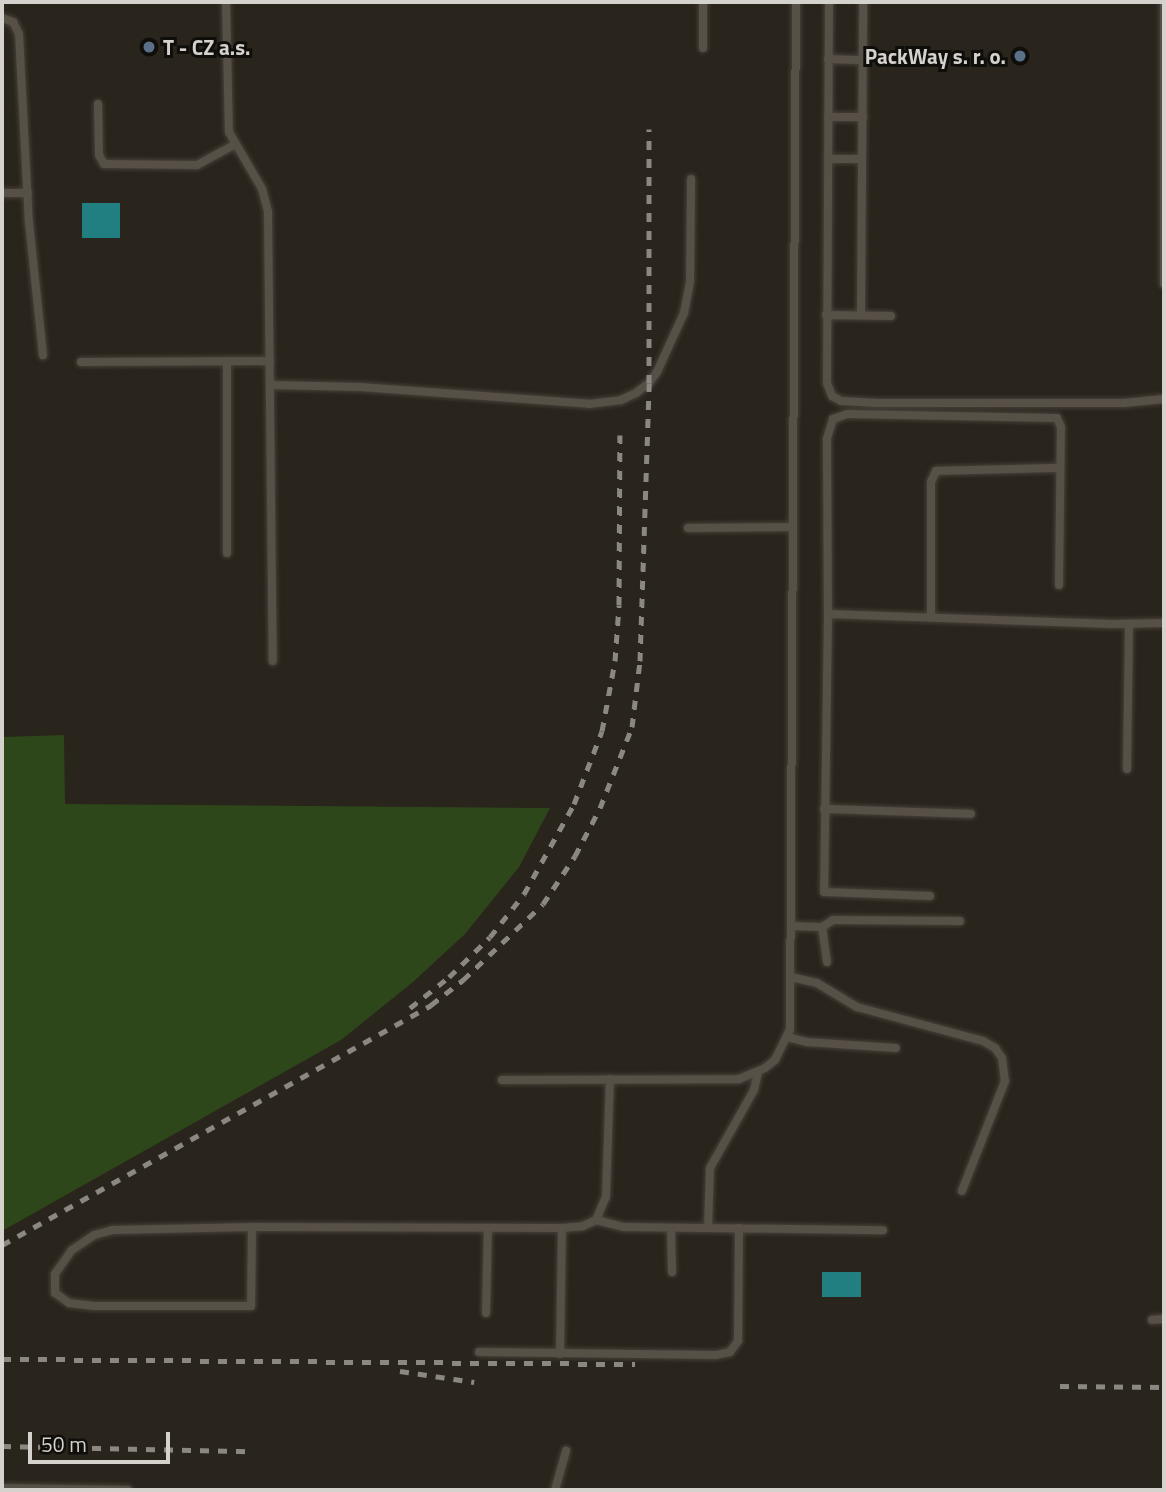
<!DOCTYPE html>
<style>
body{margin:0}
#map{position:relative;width:1166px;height:1492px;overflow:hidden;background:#29241c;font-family:"Titillium Web",sans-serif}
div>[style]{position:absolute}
.green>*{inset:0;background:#2d471a}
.water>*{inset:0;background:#217f82;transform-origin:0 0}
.roads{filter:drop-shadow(0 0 2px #454039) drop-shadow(0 0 2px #454039)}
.lane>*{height:8px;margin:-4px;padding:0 4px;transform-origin:4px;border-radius:4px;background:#565047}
.rail>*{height:5px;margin-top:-2.5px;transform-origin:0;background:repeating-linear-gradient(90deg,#8b8781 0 9px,transparent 0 18px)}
.dots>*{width:19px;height:19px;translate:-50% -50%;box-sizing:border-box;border:4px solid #100e0a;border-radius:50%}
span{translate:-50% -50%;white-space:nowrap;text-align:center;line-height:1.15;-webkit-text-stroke:6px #100e0a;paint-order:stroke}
.poi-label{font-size:21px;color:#d5d1cc;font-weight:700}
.left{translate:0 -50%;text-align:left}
.right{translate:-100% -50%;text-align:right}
.frame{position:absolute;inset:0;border:4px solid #d5d1cc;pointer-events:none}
.scale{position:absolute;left:28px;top:1432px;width:142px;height:32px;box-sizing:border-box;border:4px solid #d5d1cc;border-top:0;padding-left:9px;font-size:21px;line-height:24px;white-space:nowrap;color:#d5d1cc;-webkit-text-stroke:5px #100e0a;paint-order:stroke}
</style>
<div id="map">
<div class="green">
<i style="clip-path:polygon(64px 735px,65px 804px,550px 808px,519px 867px,465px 934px,413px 982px,341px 1040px,2px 1231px,2px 737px)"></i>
</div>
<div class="water">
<i style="left:120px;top:203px;width:35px;height:38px;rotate:90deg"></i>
<i style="left:822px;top:1272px;width:39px;height:25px"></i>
</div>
<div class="roads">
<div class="lane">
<i style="left:226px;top:2px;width:130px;rotate:88.7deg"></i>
<i style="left:229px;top:132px;width:66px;rotate:59.9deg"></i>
<i style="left:262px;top:189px;width:24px;rotate:75deg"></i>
<i style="left:268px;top:212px;width:449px;rotate:89.4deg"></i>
<i style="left:829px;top:2px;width:381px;rotate:90.3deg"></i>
<i style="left:827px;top:383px;width:14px;rotate:69deg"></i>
<i style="left:832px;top:396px;width:10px;rotate:29deg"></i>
<i style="left:841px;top:401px;width:33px;rotate:3deg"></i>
<i style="left:874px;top:403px;width:250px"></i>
<i style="left:1124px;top:403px;width:40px;rotate:-5.7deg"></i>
<i style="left:1164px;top:2px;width:282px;rotate:90deg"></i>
<i style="left:2px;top:18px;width:12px;rotate:20deg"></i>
<i style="left:13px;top:22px;width:13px;rotate:63deg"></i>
<i style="left:19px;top:34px;width:188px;rotate:87deg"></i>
<i style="left:29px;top:222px;width:134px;rotate:84deg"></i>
<i style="left:703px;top:48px;width:46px;rotate:-90deg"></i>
<i style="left:828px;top:59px;width:35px;rotate:2deg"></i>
<i style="left:98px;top:104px;width:51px;rotate:88.9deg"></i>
<i style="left:99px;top:155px;width:10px;rotate:61deg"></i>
<i style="left:104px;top:164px;width:93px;rotate:0.6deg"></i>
<i style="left:197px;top:165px;width:42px;rotate:-28.4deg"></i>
<i style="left:828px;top:117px;width:35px"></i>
<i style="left:828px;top:159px;width:34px"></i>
<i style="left:2px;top:193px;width:26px"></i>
<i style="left:826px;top:315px;width:65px;rotate:0.9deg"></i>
<i style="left:861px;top:315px;width:313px;rotate:-89.6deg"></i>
<i style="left:81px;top:362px;width:189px;rotate:-0.3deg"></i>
<i style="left:270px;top:385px;width:90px;rotate:1.3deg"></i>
<i style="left:360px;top:387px;width:230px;rotate:4.2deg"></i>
<i style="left:589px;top:404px;width:32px;rotate:-7deg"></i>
<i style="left:621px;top:400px;width:17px;rotate:-25deg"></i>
<i style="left:636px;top:393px;width:16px;rotate:-38deg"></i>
<i style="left:649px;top:383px;width:14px;rotate:-54deg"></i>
<i style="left:657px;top:372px;width:65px;rotate:-65.4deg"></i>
<i style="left:684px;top:313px;width:32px;rotate:-79deg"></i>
<i style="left:690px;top:282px;width:103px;rotate:-89.4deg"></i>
<i style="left:688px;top:528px;width:105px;rotate:-0.5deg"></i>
<i style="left:227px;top:553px;width:192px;rotate:-90deg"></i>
<i style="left:1059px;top:585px;width:158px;rotate:-89.3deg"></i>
<i style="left:1061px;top:427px;width:10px;rotate:-114deg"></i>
<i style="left:1057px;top:418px;width:210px;rotate:-178.9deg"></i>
<i style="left:847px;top:414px;width:15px;rotate:160deg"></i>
<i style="left:833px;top:419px;width:21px;rotate:107deg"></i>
<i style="left:827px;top:439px;width:175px;rotate:89.7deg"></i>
<i style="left:828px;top:614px;width:284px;rotate:2deg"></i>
<i style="left:1112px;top:624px;width:52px;rotate:-1.1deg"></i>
<i style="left:828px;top:614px;width:278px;rotate:90.8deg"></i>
<i style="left:824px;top:892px;width:106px;rotate:2.2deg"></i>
<i style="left:931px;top:617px;width:135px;rotate:-90deg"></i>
<i style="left:931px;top:482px;width:12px;rotate:-66deg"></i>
<i style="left:936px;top:471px;width:124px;rotate:-1.4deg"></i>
<i style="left:1127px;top:769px;width:145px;rotate:-89.2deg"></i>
<i style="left:824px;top:809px;width:147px;rotate:1.9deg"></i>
<i style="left:791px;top:926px;width:31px;rotate:2deg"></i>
<i style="left:827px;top:962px;width:35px;rotate:-98deg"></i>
<i style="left:822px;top:927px;width:13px;rotate:-32deg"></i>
<i style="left:833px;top:920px;width:127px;rotate:0.5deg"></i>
<i style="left:791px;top:977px;width:27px;rotate:13deg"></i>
<i style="left:817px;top:983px;width:47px;rotate:31deg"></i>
<i style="left:857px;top:1007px;width:131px;rotate:15.1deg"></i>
<i style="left:983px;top:1041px;width:14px;rotate:30deg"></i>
<i style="left:995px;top:1048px;width:12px;rotate:55deg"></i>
<i style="left:1002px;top:1058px;width:23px;rotate:83deg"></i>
<i style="left:1005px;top:1081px;width:118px;rotate:111.4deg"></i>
<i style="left:787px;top:1037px;width:21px;rotate:14deg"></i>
<i style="left:807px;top:1042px;width:89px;rotate:3.9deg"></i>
<i style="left:502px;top:1080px;width:237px;rotate:-0.2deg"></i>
<i style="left:739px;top:1079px;width:28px;rotate:-23deg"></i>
<i style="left:765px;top:1068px;width:13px;rotate:-39deg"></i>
<i style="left:775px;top:1060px;width:34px;rotate:-64deg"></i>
<i style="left:790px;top:1029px;width:1027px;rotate:-89.67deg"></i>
<i style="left:596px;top:1220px;width:25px;rotate:-67deg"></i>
<i style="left:606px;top:1197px;width:118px;rotate:-88.1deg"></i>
<i style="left:252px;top:1227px;width:79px;rotate:90.7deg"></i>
<i style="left:251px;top:1306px;width:157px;rotate:180deg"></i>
<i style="left:94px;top:1306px;width:25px;rotate:-173deg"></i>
<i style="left:69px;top:1303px;width:17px;rotate:-144deg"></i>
<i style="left:55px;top:1293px;width:19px;rotate:-90deg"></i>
<i style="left:55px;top:1274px;width:29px;rotate:-55deg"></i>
<i style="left:72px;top:1250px;width:27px;rotate:-34deg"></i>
<i style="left:94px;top:1235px;width:20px;rotate:-15deg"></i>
<i style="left:113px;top:1230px;width:139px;rotate:-1.2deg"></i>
<i style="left:252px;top:1227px;width:310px;rotate:0.2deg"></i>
<i style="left:562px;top:1228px;width:21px;rotate:-5deg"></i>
<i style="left:583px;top:1226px;width:14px;rotate:-25deg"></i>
<i style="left:596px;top:1220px;width:30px;rotate:14deg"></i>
<i style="left:625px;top:1227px;width:258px;rotate:0.7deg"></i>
<i style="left:671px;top:1228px;width:44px;rotate:88.7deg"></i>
<i style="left:708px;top:1228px;width:60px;rotate:-88.1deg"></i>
<i style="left:710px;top:1168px;width:90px;rotate:-60.6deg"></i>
<i style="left:754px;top:1090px;width:18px;rotate:-77deg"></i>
<i style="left:486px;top:1313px;width:85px;rotate:-88.7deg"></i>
<i style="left:1152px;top:1320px;width:12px;rotate:-5deg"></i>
<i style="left:479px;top:1352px;width:237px;rotate:0.7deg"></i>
<i style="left:716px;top:1355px;width:14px;rotate:-12deg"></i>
<i style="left:730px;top:1352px;width:14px;rotate:-54deg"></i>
<i style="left:738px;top:1341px;width:113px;rotate:-89.5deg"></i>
<i style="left:560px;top:1354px;width:126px;rotate:-89.1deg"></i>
<i style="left:2px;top:1488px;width:126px;rotate:0.9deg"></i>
<i style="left:555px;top:1490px;width:41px;rotate:-74.2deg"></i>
</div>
</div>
<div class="rail">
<i style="left:410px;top:1008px;width:50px;rotate:-38.5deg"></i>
<i style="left:449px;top:977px;width:57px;rotate:-44.3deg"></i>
<i style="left:490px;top:937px;width:55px;rotate:-51.7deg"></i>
<i style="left:524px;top:894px;width:103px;rotate:-60.9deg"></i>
<i style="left:574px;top:804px;width:78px;rotate:-69deg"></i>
<i style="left:602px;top:731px;width:71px;rotate:-79.5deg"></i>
<i style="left:615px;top:661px;width:56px;rotate:-85.9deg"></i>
<i style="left:619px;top:605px;width:170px;rotate:-89.7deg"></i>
<i style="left:2px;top:1245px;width:492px;rotate:-29.2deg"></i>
<i style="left:431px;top:1005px;width:41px;rotate:-38deg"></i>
<i style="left:463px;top:980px;width:110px;rotate:-43.5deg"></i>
<i style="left:543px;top:904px;width:58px;rotate:-56.3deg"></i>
<i style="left:575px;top:856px;width:54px;rotate:-62.5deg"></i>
<i style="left:600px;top:808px;width:87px;rotate:-68.4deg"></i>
<i style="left:632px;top:727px;width:66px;rotate:-83.1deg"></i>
<i style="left:640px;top:661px;width:278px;rotate:-88.1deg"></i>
<i style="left:649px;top:383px;width:254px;rotate:-90deg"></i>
<i style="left:2px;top:1359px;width:633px;rotate:0.45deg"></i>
<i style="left:400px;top:1371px;width:75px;rotate:8.5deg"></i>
<i style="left:1060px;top:1386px;width:104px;rotate:0.6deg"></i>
<i style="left:2px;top:1446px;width:248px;rotate:1.2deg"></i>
</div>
<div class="dots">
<i style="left:149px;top:47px;background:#5c6f8a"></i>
<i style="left:1020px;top:56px;background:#5c6f8a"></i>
</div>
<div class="poi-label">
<span class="left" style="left:163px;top:47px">T - CZ a.s.</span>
<span class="right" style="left:1006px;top:56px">PackWay s. r. o.</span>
</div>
<div class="frame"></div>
<div class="scale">50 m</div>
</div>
